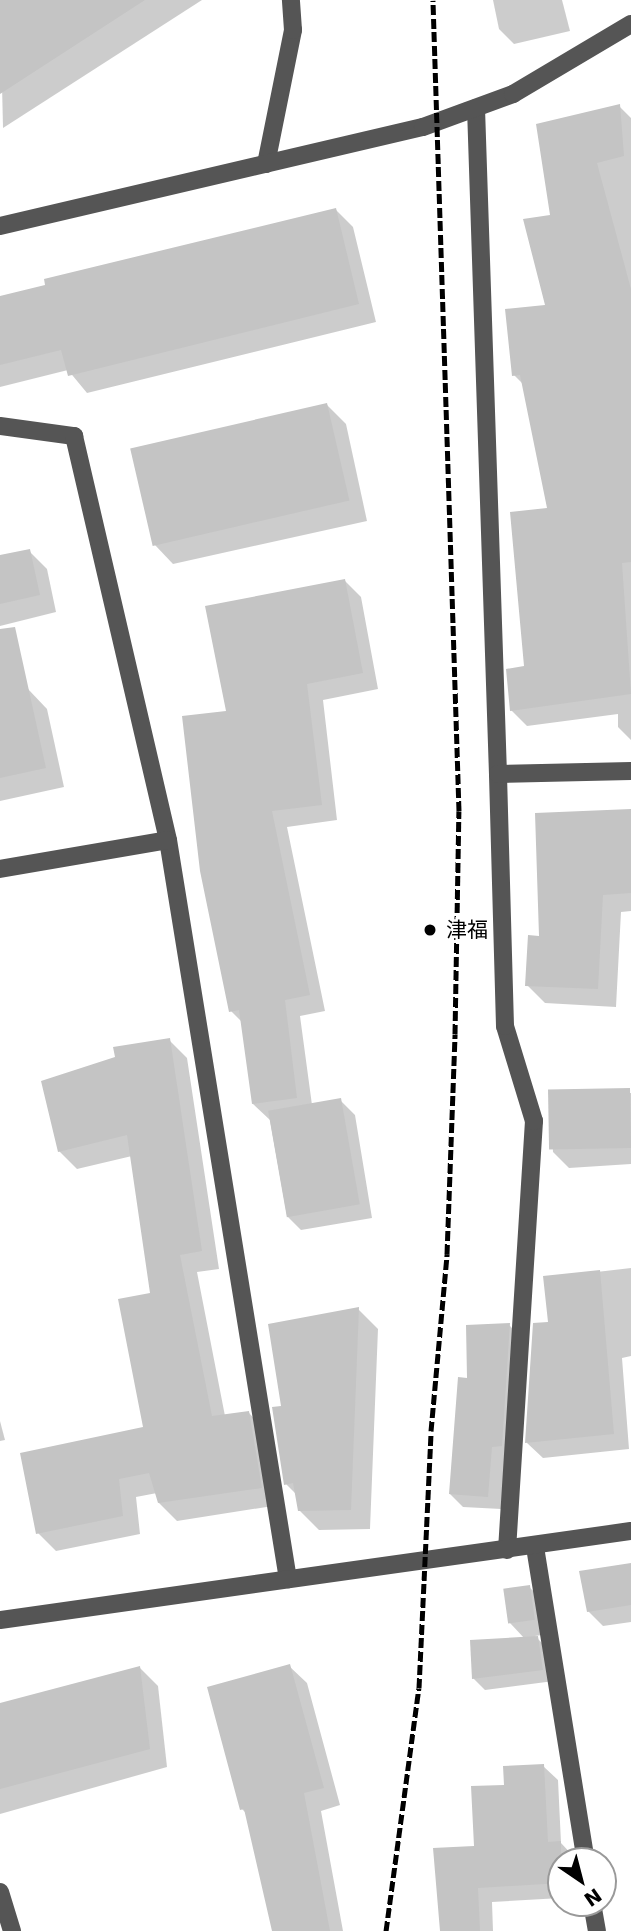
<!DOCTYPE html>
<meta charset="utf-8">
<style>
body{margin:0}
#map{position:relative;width:631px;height:1931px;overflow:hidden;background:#fff;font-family:"DejaVu Sans","Noto Sans JP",sans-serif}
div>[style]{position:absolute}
.shadow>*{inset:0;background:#0003}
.building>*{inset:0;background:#c4c4c4;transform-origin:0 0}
.minor>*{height:18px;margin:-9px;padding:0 9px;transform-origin:9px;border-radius:9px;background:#555}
.rail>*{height:5px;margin-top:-2.5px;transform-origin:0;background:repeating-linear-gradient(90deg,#000 0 10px,transparent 0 13.5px)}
.dots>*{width:19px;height:19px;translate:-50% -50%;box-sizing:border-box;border:4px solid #fff;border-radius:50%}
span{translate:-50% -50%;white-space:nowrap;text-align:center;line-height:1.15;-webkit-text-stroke:5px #fff;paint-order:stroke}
.poi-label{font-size:21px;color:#000}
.left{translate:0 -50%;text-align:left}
.north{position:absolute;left:547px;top:1847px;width:70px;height:70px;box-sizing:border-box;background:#fff;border:2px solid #999;border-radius:50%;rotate:145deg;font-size:19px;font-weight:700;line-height:28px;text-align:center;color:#000}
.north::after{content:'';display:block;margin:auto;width:24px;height:32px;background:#000;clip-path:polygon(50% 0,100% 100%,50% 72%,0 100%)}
</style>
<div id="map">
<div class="shadow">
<i style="clip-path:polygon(0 0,202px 0,3px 128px)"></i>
<i style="clip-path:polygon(493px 0,562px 0,570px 31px,514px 44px,499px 29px)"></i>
<i style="clip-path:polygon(619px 106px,631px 118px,631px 740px,618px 727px,618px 714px,527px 726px,511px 710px,526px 668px,549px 510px,524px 385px,514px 375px,547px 306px,552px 216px)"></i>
<i style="clip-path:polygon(336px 210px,353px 227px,376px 322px,87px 393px,68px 370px,0 387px,0 298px)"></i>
<i style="clip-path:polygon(327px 405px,346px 424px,367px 521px,173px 564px,154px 544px)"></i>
<i style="clip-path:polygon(29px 551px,47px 569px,56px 612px,0 626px,0 557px)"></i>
<i style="clip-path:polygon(345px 581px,361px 597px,378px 689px,323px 700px,337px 820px,287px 827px,325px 1011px,300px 1016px,312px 1105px,340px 1100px,355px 1115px,372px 1218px,301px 1230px,287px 1216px,270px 1120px,253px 1104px,243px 1023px,231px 1011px,228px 712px)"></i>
<i style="clip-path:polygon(28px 689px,47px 709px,64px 787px,0 801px,0 696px)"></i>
<i style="clip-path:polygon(631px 810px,631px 911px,621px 912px,616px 1007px,545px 1003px,527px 985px,541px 937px)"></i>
<i style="clip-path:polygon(169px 1040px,187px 1058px,219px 1269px,197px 1272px,225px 1416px,249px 1413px,266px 1431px,279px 1505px,177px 1521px,159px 1503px,157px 1493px,136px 1497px,140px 1534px,56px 1551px,38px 1533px,145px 1428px,152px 1294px,132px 1156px,77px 1169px,59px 1151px)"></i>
<i style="clip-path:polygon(631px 1093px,631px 1164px,569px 1168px,553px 1152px,550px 1094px)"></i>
<i style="clip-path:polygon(631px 1268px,631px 1356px,622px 1358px,629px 1449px,543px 1458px,527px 1443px,550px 1324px,545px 1278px)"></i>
<i style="clip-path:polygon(358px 1309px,378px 1329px,370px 1529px,319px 1530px,299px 1510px,297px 1495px,286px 1484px,283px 1407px)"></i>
<i style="clip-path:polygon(509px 1325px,522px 1338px,501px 1509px,463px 1507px,450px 1494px,469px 1380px)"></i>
<i style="clip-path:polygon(0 1421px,5px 1440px,0 1441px)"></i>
<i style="clip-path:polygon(631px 1565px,631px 1622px,603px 1626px,588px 1611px)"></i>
<i style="clip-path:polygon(529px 1587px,544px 1601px,549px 1634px,535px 1636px,549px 1650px,554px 1681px,485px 1690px,473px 1678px,525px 1639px,510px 1623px)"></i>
<i style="clip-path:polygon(289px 1666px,307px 1683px,340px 1805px,321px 1811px,343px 1931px,274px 1931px,248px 1815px,242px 1809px)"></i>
<i style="clip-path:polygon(140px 1668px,158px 1686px,167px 1767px,0 1814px,0 1705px)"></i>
<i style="clip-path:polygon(543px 1766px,558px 1780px,561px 1843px,575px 1858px,561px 1861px,561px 1898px,492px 1902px,493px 1931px,440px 1931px,506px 1786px)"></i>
</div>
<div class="building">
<i style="clip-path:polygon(0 0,145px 0,0 94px)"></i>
<i style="clip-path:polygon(620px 104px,624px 156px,597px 163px,631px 289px,631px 562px,622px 563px,631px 694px,510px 711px,506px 669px,524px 666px,510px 512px,547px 508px,520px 375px,512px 376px,505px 309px,545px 305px,523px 219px,550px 215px,536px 124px)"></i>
<i style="clip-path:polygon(336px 208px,359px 304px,68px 376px,61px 350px,0 365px,0 296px,45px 285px,44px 279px)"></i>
<i style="left:327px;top:403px;width:100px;height:202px;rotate:77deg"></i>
<i style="clip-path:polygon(30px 549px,40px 595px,0 604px,0 555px)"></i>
<i style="clip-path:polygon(345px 579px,363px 673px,307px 684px,322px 805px,272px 811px,310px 995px,285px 1000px,297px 1098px,252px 1104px,239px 1010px,229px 1012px,200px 871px,182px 716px,226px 711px,205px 606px)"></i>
<i style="clip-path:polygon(15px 627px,46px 768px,0 778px,0 629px)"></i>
<i style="clip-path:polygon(631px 809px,631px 893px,603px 895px,598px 989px,525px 986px,528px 935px,539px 936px,535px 813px)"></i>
<i style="clip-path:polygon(170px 1038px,202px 1251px,180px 1255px,212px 1416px,249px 1411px,262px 1488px,158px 1503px,149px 1473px,119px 1479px,123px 1516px,36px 1534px,20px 1453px,143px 1427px,118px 1299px,150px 1293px,127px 1135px,58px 1152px,41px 1081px,115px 1057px,113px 1047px)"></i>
<i style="left:630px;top:1088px;width:60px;height:82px;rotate:89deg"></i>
<i style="left:341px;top:1098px;width:108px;height:74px;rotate:80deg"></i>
<i style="clip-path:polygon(600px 1270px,614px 1434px,525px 1443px,533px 1323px,548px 1322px,543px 1276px)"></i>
<i style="clip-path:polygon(359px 1307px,351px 1510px,298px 1511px,293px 1483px,284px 1485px,272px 1407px,281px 1406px,268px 1324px)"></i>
<i style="clip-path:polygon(510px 1323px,502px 1446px,492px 1447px,488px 1497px,449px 1494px,458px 1377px,467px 1378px,466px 1325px)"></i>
<i style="clip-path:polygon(631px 1563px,631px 1605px,587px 1612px,579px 1571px)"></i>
<i style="left:530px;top:1585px;width:35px;height:27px;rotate:82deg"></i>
<i style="clip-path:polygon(538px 1636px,543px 1670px,472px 1679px,470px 1640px)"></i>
<i style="clip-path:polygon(290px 1664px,324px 1788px,304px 1793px,330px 1931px,272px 1931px,244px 1809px,240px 1810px,207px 1687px)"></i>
<i style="clip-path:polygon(140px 1666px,150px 1749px,0 1789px,0 1703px)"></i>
<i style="clip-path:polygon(544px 1764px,548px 1842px,561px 1841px,561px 1883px,478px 1888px,480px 1931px,440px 1931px,433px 1848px,474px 1846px,471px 1786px,504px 1785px,503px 1766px)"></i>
</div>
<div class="minor">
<i style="left:476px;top:108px;width:666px;rotate:88.11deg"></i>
<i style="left:266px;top:164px;width:137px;rotate:-78.6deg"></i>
<i style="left:293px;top:30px;width:30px;rotate:-94deg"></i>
<i style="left:0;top:226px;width:434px;rotate:-13.2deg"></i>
<i style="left:423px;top:127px;width:96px;rotate:-20.1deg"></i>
<i style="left:513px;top:94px;width:137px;rotate:-30.7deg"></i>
<i style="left:0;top:426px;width:75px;rotate:7.7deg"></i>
<i style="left:74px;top:436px;width:415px;rotate:76.9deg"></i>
<i style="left:168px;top:840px;width:749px;rotate:80.78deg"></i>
<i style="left:0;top:869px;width:170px;rotate:-9.8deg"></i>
<i style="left:535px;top:1547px;width:318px;rotate:80.8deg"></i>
<i style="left:507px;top:1550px;width:430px;rotate:-86.4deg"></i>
<i style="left:534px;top:1121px;width:99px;rotate:-107deg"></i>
<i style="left:505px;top:1026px;width:252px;rotate:-91.6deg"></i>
<i style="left:498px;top:774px;width:133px;rotate:-1.3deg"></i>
<i style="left:0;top:1620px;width:637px;rotate:-8.03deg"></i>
<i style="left:0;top:1892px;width:41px;rotate:72.9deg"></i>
<i style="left:592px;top:1903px;width:28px;rotate:80deg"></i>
</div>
<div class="rail">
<i style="left:386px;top:1931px;width:245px;rotate:-82.3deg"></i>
<i style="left:419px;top:1688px;width:257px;rotate:-87.3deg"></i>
<i style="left:431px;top:1431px;width:178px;rotate:-84.8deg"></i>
<i style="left:447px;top:1254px;width:220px;rotate:-87.9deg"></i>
<i style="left:455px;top:1034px;width:223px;rotate:-89deg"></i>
<i style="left:459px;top:811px;width:811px;rotate:-91.84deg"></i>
</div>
<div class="dots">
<i style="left:430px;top:930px;background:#000"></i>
</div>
<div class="poi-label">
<span class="left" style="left:446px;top:930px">津福</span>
</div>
<div class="north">N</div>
</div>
